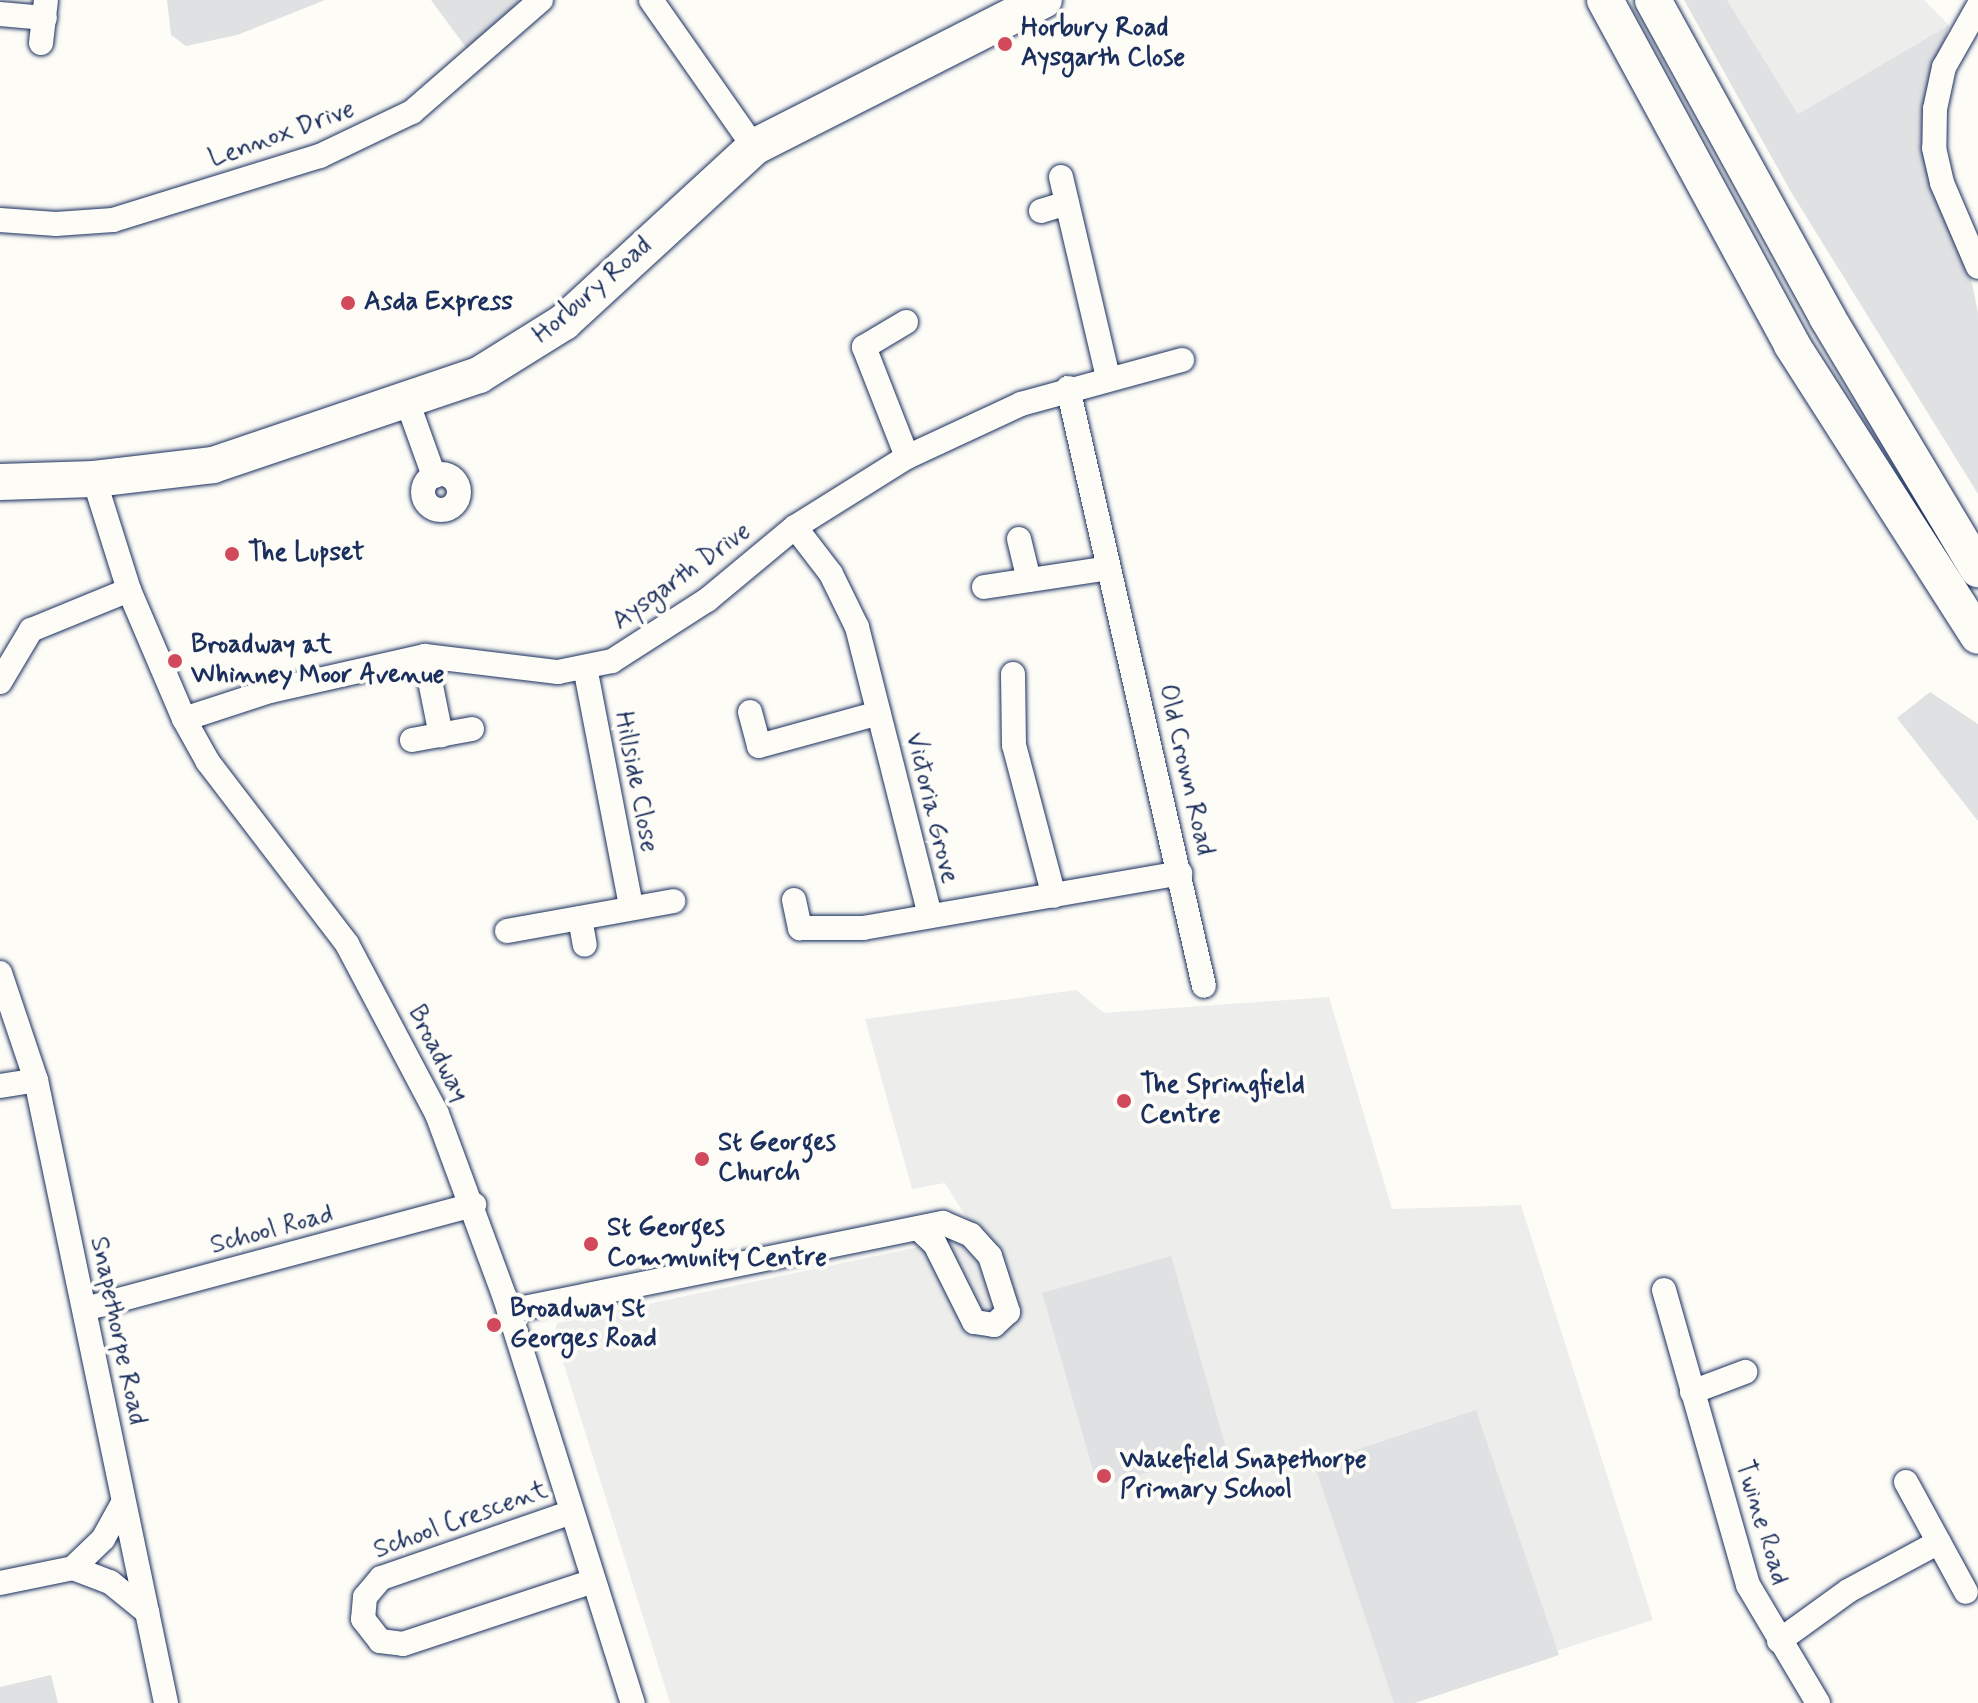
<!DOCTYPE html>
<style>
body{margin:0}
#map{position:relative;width:1978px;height:1703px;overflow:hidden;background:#fdfcf7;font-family:Mynerve,sans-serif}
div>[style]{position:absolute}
.built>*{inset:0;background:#edeeec}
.green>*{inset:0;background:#e0e1e3;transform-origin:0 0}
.roads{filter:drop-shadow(0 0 2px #1b2f5e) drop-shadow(0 0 2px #1b2f5e)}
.minor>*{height:24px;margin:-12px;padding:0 12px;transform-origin:12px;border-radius:12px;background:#fdfcf7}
.minor>.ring{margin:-12px;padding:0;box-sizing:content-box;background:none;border:24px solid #fdfcf7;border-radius:50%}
.highway>*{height:36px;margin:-18px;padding:0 18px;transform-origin:18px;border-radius:18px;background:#fdfcf7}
.dots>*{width:22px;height:22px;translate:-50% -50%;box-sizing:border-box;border:4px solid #fdfcf7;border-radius:50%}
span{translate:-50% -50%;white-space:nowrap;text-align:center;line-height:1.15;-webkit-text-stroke:8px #fdfcf7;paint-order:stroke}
.poi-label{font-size:26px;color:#1b2f5e;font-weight:700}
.left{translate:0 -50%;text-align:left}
.street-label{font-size:26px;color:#1b2f5e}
</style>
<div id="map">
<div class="built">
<i style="clip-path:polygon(1727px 0,1924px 0,1949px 25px,1798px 114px)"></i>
<i style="clip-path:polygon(1076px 990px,1104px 1013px,1329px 997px,1392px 1209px,1521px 1205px,1653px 1620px,1393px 1703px,670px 1703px,554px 1333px,557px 1323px,914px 1248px,969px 1222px,945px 1183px,912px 1189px,865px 1019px)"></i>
</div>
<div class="green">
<i style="clip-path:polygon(167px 0,325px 0,237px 35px,186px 46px,171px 35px)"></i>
<i style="clip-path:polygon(431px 0,541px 0,476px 61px)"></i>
<i style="clip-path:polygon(1684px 0,1727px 0,1798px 114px,1949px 25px,1931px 88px,1930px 185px,1971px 278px,1978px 313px,1978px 494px,1791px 192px)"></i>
<i style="clip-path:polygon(1930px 692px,1978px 724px,1978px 821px,1897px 718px)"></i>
<i style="left:1171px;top:1256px;width:202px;height:134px;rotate:74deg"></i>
<i style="clip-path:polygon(1476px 1410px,1559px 1655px,1415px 1703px,1394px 1703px,1314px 1464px)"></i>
<i style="clip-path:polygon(51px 1675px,58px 1703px,0 1703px,0 1687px)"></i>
</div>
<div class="roads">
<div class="minor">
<i style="left:651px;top:0;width:179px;rotate:55deg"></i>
<i style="left:1978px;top:7px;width:69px;rotate:119.5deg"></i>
<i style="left:1944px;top:67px;width:43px;rotate:102.1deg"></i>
<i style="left:1935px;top:109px;width:39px;rotate:91deg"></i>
<i style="left:1934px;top:148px;width:36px;rotate:77deg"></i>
<i style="left:1942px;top:183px;width:91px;rotate:66.8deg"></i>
<i style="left:0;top:14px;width:45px;rotate:5.1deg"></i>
<i style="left:41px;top:43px;width:43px;rotate:-83.4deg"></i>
<i style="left:1061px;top:177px;width:206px;rotate:76.8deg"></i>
<i style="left:1041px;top:211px;width:27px;rotate:-17deg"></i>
<i style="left:0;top:220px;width:56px;rotate:4.1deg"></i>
<i style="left:56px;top:224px;width:57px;rotate:-4deg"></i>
<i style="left:113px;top:220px;width:217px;rotate:-17.2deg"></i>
<i style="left:320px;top:156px;width:102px;rotate:-25.6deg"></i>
<i style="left:412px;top:112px;width:171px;rotate:-41deg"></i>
<i style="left:906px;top:322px;width:49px;rotate:149.2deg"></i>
<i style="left:864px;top:347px;width:118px;rotate:68.6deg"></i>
<i style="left:1068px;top:388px;width:613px;rotate:77.19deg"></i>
<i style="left:407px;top:401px;width:80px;rotate:70.2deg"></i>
<i class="ring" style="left:423px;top:474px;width:12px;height:12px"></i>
<i style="left:94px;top:479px;width:116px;rotate:72.5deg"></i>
<i style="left:129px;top:590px;width:140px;rotate:66.9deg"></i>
<i style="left:184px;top:719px;width:49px;rotate:60.8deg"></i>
<i style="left:208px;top:762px;width:229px;rotate:52.6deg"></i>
<i style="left:347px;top:944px;width:192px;rotate:62.1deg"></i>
<i style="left:437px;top:1114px;width:196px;rotate:69.7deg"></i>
<i style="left:505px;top:1298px;width:425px;rotate:72.5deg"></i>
<i style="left:795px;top:527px;width:59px;rotate:52.5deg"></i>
<i style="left:831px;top:574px;width:59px;rotate:63.9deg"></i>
<i style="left:857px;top:627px;width:298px;rotate:75.8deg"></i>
<i style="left:1019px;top:539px;width:42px;rotate:76.3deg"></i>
<i style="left:984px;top:587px;width:126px;rotate:-8.6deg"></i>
<i style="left:425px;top:656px;width:81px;rotate:78.6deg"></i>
<i style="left:585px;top:667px;width:244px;rotate:79.1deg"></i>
<i style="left:1013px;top:674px;width:71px;rotate:89.2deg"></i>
<i style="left:1014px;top:745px;width:156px;rotate:75.2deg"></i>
<i style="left:0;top:682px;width:61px;rotate:-59.2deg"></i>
<i style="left:31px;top:630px;width:106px;rotate:-22.2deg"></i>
<i style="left:750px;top:712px;width:35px;rotate:75deg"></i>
<i style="left:759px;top:746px;width:124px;rotate:-15.4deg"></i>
<i style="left:184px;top:719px;width:90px;rotate:-18deg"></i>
<i style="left:270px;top:691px;width:159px;rotate:-12.7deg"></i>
<i style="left:425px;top:656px;width:134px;rotate:6.9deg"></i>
<i style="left:558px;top:672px;width:55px;rotate:-11.5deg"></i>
<i style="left:612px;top:661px;width:113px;rotate:-32.7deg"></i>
<i style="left:707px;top:600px;width:114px;rotate:-39.7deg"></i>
<i style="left:795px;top:527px;width:132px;rotate:-32deg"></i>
<i style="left:907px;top:457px;width:126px;rotate:-24.9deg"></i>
<i style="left:1021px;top:404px;width:167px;rotate:-15.3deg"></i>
<i style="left:412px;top:740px;width:61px;rotate:-10.4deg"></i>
<i style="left:794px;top:900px;width:29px;rotate:78deg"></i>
<i style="left:800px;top:928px;width:63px"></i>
<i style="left:863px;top:928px;width:322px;rotate:-9.8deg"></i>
<i style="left:580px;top:918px;width:27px;rotate:80deg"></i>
<i style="left:507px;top:931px;width:169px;rotate:-10.2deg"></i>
<i style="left:0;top:973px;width:113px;rotate:71.4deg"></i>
<i style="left:36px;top:1080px;width:636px;rotate:78.21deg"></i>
<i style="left:0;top:1086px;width:36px;rotate:-9deg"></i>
<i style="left:1664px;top:1290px;width:307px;rotate:74.1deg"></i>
<i style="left:1748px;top:1585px;width:137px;rotate:59.3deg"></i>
<i style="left:85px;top:1309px;width:403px;rotate:-15deg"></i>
<i style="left:509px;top:1311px;width:443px;rotate:-11.5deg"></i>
<i style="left:943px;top:1223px;width:30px;rotate:23deg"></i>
<i style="left:971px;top:1235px;width:28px;rotate:48deg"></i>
<i style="left:990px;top:1256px;width:59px;rotate:72.2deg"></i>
<i style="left:1008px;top:1312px;width:19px;rotate:137deg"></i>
<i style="left:994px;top:1325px;width:20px;rotate:-171deg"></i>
<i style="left:974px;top:1322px;width:87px;rotate:-116.6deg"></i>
<i style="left:935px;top:1244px;width:23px;rotate:-137deg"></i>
<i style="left:1692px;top:1392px;width:57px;rotate:-20.7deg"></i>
<i style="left:1906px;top:1482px;width:125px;rotate:61.4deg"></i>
<i style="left:572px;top:1512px;width:202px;rotate:160.9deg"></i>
<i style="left:381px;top:1578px;width:25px;rotate:130deg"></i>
<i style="left:365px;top:1597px;width:22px;rotate:95deg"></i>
<i style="left:363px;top:1619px;width:28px;rotate:52deg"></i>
<i style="left:380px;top:1641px;width:23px;rotate:7deg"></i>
<i style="left:403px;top:1644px;width:201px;rotate:-18.3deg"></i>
<i style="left:73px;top:1568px;width:42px;rotate:-44deg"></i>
<i style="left:103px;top:1539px;width:41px;rotate:-60.9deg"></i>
<i style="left:0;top:1583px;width:75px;rotate:-11.6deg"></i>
<i style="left:73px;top:1568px;width:40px;rotate:21deg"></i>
<i style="left:110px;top:1582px;width:48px;rotate:39deg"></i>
<i style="left:1779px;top:1641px;width:85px;rotate:-35.9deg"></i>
<i style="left:1848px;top:1591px;width:103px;rotate:-28.3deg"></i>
</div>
<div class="highway">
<i style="left:1605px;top:0;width:392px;rotate:61.5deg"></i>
<i style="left:1792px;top:345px;width:345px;rotate:57.4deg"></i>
<i style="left:1653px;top:0;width:362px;rotate:61.2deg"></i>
<i style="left:1827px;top:317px;width:294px;rotate:59.1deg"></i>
<i style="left:0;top:482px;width:94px;rotate:-1.8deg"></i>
<i style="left:94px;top:479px;width:120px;rotate:-6.7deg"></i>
<i style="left:213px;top:465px;width:281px;rotate:-18.7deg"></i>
<i style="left:479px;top:375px;width:100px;rotate:-31.9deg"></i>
<i style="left:564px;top:322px;width:258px;rotate:-42.6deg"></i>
<i style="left:754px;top:147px;width:325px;rotate:-26.9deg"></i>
</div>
</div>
<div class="dots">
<i style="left:1005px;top:44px;background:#d1495b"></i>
<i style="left:348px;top:303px;background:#d1495b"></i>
<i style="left:232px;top:554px;background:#d1495b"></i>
<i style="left:175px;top:661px;background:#d1495b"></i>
<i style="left:1124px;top:1101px;background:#d1495b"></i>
<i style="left:702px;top:1159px;background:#d1495b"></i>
<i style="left:591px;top:1244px;background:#d1495b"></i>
<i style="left:494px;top:1325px;background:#d1495b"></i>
<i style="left:1104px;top:1476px;background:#d1495b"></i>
</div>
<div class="poi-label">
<span class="left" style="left:1021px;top:44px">Horbury Road<br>Aysgarth Close</span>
<span class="left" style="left:364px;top:303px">Asda Express</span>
<span class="left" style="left:248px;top:554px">The Lupset</span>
<span class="left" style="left:191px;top:661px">Broadway at<br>Whinney Moor Avenue</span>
<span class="left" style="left:1140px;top:1101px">The Springfield<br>Centre</span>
<span class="left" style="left:718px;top:1159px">St Georges<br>Church</span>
<span class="left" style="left:607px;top:1244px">St Georges<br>Community Centre</span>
<span class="left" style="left:510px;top:1325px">Broadway St<br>Georges Road</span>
<span class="left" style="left:1120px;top:1476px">Wakefield Snapethorpe<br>Primary School</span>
</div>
<div class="street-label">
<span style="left:282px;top:135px;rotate:-20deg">Lennox Drive</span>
<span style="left:593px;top:291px;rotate:-41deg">Horbury Road</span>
<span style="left:682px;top:577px;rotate:-36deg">Aysgarth Drive</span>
<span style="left:1185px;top:770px;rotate:77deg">Old Crown Road</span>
<span style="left:635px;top:782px;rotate:79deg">Hillside Close</span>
<span style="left:931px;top:808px;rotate:76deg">Victoria Grove</span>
<span style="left:437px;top:1054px;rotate:63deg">Broadway</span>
<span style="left:272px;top:1231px;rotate:-15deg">School Road</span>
<span style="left:117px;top:1331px;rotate:78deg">Snapethorpe Road</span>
<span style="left:461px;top:1521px;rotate:-20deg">School Crescent</span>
<span style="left:1761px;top:1523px;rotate:73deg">Twine Road</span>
</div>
</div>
